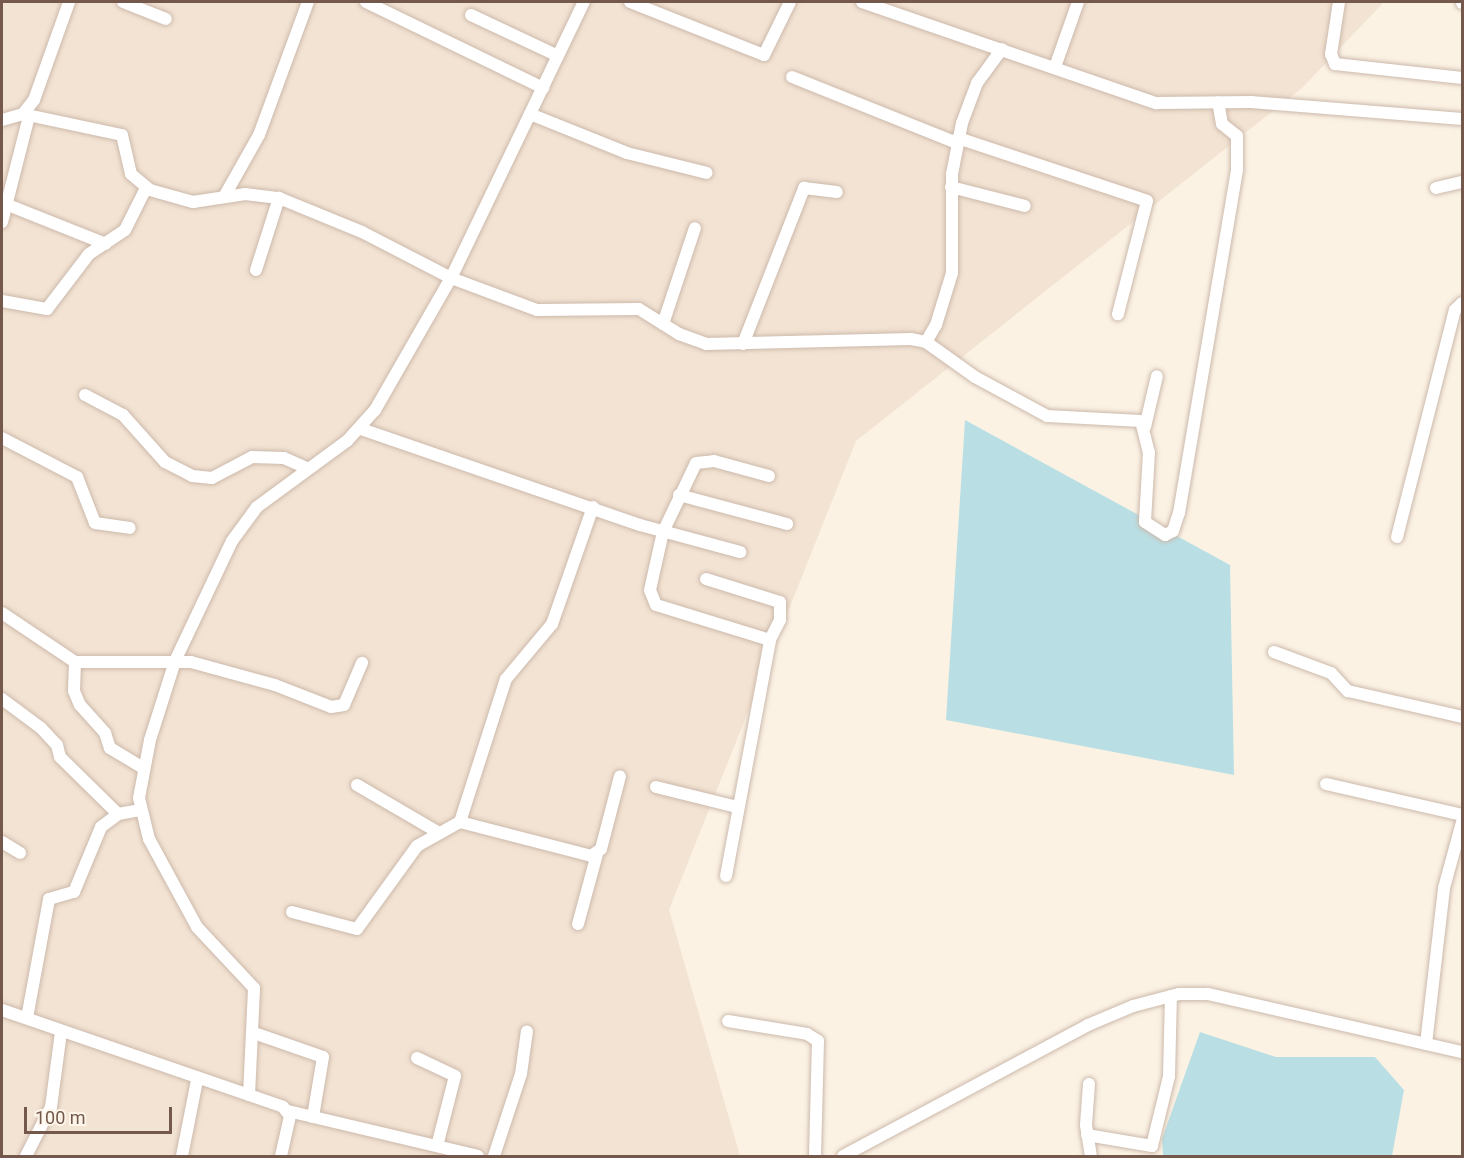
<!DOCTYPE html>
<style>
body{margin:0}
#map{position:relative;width:1464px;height:1158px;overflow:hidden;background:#fbf2e4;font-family:Roboto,sans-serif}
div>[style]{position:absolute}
.residential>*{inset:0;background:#f3e3d3}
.water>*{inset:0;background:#b9dfe4}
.roads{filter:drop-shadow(0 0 2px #ccb9ab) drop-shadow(0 0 2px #ccb9ab)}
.minor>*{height:12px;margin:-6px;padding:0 6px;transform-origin:6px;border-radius:6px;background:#fff}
span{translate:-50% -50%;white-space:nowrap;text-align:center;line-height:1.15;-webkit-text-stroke:4.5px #fef6ea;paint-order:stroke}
.frame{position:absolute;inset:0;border:3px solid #73584b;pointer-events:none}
.scale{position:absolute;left:24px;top:1107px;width:148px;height:27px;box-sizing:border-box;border:3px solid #73584b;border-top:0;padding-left:8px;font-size:18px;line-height:21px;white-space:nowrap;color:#73584b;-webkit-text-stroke:4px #fef6ea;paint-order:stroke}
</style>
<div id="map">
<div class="residential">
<i style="clip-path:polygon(2px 2px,1384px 2px,1302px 88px,856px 441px,669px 910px,740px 1156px,2px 1156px)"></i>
</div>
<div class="water">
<i style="clip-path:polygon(965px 420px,1230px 565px,1234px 775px,946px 720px)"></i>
<i style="clip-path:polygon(1200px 1032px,1276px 1057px,1375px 1057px,1404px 1090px,1392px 1156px,1163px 1156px,1162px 1139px)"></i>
</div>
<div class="roads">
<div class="minor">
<i style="left:123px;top:2px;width:46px;rotate:21.6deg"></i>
<i style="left:366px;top:2px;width:197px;rotate:25.9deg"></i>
<i style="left:630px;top:2px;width:144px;rotate:21.6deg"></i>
<i style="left:764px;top:55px;width:59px;rotate:-63.9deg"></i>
<i style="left:862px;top:2px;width:311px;rotate:19deg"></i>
<i style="left:1156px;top:103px;width:95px;rotate:-0.6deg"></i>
<i style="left:1251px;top:102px;width:212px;rotate:4.6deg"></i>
<i style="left:1339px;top:2px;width:53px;rotate:98.7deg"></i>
<i style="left:1331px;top:54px;width:11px;rotate:68deg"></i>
<i style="left:1335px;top:64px;width:128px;rotate:6.3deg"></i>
<i style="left:1462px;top:2px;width:1px;rotate:90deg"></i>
<i style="left:471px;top:15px;width:96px;rotate:25.2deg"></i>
<i style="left:1055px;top:67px;width:69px;rotate:-70.5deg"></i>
<i style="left:792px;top:77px;width:178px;rotate:21.8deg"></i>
<i style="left:23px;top:114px;width:101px;rotate:12deg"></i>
<i style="left:122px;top:135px;width:40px;rotate:77deg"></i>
<i style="left:131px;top:174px;width:25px;rotate:40deg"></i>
<i style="left:150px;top:190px;width:45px;rotate:15.6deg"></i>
<i style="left:193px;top:202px;width:53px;rotate:-8.7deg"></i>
<i style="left:245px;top:194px;width:34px;rotate:7deg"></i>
<i style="left:279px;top:198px;width:90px;rotate:22.3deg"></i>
<i style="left:362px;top:232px;width:100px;rotate:27.3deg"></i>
<i style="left:451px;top:278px;width:92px;rotate:20.4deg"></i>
<i style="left:537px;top:310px;width:102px;rotate:-0.6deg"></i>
<i style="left:639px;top:309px;width:47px;rotate:32deg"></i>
<i style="left:679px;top:334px;width:29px;rotate:20deg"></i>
<i style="left:706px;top:344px;width:205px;rotate:-1.4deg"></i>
<i style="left:911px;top:339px;width:15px;rotate:11deg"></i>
<i style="left:926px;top:342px;width:60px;rotate:35.5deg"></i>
<i style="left:975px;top:377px;width:82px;rotate:28.4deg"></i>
<i style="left:1047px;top:416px;width:94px;rotate:3deg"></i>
<i style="left:1141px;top:421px;width:32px;rotate:76deg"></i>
<i style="left:1149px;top:452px;width:70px;rotate:93.3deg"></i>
<i style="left:1145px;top:522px;width:24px;rotate:33deg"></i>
<i style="left:1165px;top:535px;width:9px;rotate:-27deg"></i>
<i style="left:1173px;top:531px;width:19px;rotate:-72deg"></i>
<i style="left:1179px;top:513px;width:349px;rotate:-80.4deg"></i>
<i style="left:1237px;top:169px;width:33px;rotate:-90deg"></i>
<i style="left:1237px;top:136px;width:19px;rotate:-141deg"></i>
<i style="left:1222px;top:124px;width:22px;rotate:-100deg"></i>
<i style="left:530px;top:114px;width:105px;rotate:21.9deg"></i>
<i style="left:627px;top:153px;width:82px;rotate:14deg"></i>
<i style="left:2px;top:120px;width:22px;rotate:-16deg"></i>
<i style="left:23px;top:114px;width:18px;rotate:-52deg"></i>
<i style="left:34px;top:100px;width:104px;rotate:-70.3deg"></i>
<i style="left:958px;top:138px;width:199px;rotate:18.4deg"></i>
<i style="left:1147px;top:201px;width:117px;rotate:104.4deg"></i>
<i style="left:951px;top:187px;width:76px;rotate:14.4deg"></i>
<i style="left:1436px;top:188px;width:27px;rotate:-13deg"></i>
<i style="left:224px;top:197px;width:71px;rotate:-60.6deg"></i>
<i style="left:259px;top:135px;width:142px;rotate:-69.8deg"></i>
<i style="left:8px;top:205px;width:105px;rotate:21.7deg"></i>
<i style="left:2px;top:222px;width:109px;rotate:-75.7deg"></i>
<i style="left:256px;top:270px;width:76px;rotate:-72.3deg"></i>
<i style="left:2px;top:301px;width:46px;rotate:10.1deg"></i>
<i style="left:47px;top:309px;width:69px;rotate:-52.6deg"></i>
<i style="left:89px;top:254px;width:43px;rotate:-33.7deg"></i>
<i style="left:125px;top:230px;width:47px;rotate:-63.4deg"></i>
<i style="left:663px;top:324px;width:101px;rotate:-71.6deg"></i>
<i style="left:926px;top:342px;width:20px;rotate:-60deg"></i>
<i style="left:936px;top:325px;width:54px;rotate:-72.9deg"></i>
<i style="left:952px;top:273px;width:99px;rotate:-90deg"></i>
<i style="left:952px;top:174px;width:52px;rotate:-78.9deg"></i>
<i style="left:962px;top:123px;width:43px;rotate:-69.4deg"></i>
<i style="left:977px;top:83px;width:42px;rotate:-53.7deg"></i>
<i style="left:743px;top:344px;width:168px;rotate:-68.6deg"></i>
<i style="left:804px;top:188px;width:33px;rotate:7deg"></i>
<i style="left:85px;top:395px;width:43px;rotate:27.8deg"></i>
<i style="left:123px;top:415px;width:63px;rotate:48.2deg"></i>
<i style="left:165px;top:462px;width:30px;rotate:27deg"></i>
<i style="left:192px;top:476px;width:20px;rotate:6deg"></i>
<i style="left:212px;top:478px;width:45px;rotate:-27.7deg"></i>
<i style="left:252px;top:457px;width:32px;rotate:2deg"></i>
<i style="left:284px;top:458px;width:24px;rotate:24deg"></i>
<i style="left:1145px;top:427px;width:52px;rotate:-76.8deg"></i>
<i style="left:361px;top:429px;width:295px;rotate:19deg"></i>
<i style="left:640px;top:525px;width:104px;rotate:15.1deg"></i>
<i style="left:2px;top:438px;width:85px;rotate:27.5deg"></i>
<i style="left:77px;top:477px;width:49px;rotate:68.6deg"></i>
<i style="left:95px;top:523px;width:35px;rotate:8deg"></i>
<i style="left:679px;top:495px;width:112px;rotate:15deg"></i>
<i style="left:1397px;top:537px;width:234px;rotate:-75.7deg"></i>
<i style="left:1455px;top:310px;width:10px;rotate:-45deg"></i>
<i style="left:706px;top:579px;width:77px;rotate:17.3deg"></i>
<i style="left:780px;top:602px;width:18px;rotate:90deg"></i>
<i style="left:780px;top:620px;width:22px;rotate:117deg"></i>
<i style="left:2px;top:613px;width:88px;rotate:33.9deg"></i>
<i style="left:75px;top:662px;width:116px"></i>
<i style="left:191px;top:662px;width:87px;rotate:15.3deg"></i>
<i style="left:275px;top:685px;width:60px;rotate:21.4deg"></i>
<i style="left:331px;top:707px;width:13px;rotate:-9deg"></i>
<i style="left:344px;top:705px;width:46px;rotate:-66.8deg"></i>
<i style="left:1274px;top:652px;width:61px;rotate:20.2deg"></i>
<i style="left:1331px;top:673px;width:25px;rotate:47deg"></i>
<i style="left:1348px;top:691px;width:117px;rotate:12.8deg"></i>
<i style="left:75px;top:662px;width:29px;rotate:92deg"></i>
<i style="left:74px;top:691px;width:15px;rotate:67deg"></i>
<i style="left:80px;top:705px;width:38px;rotate:48deg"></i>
<i style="left:105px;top:733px;width:16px;rotate:72deg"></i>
<i style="left:110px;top:748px;width:37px;rotate:31deg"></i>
<i style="left:2px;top:699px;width:49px;rotate:36.6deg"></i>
<i style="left:41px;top:728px;width:23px;rotate:47deg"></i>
<i style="left:57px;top:745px;width:12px;rotate:76deg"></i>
<i style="left:60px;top:757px;width:81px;rotate:44.5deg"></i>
<i style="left:1326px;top:784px;width:139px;rotate:12.8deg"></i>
<i style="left:357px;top:785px;width:95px;rotate:30.3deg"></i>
<i style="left:656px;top:787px;width:83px;rotate:13.9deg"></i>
<i style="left:460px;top:822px;width:135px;rotate:14.5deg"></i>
<i style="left:591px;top:856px;width:12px;rotate:-35deg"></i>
<i style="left:601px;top:849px;width:75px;rotate:-75.4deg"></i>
<i style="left:2px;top:842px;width:21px;rotate:31deg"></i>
<i style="left:726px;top:876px;width:240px;rotate:-79.4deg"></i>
<i style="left:770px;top:640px;width:119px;rotate:-162.9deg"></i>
<i style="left:656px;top:605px;width:16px;rotate:-112deg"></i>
<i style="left:650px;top:590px;width:59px;rotate:-77.4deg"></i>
<i style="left:663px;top:532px;width:76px;rotate:-64.4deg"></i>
<i style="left:696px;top:463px;width:18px;rotate:-6deg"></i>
<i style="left:714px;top:461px;width:57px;rotate:15.3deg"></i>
<i style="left:292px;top:912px;width:67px;rotate:14.7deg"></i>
<i style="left:357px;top:929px;width:102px;rotate:-54.1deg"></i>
<i style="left:417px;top:846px;width:49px;rotate:-29.2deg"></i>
<i style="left:460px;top:822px;width:150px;rotate:-72.2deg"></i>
<i style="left:506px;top:679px;width:72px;rotate:-50.1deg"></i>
<i style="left:552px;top:624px;width:124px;rotate:-70.7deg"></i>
<i style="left:578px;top:924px;width:73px;rotate:-74.8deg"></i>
<i style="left:2px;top:1010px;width:297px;rotate:19deg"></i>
<i style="left:283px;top:1107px;width:11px;rotate:52deg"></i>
<i style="left:290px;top:1116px;width:41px;rotate:102.7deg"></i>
<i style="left:27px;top:1018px;width:121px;rotate:-79.5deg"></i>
<i style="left:49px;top:899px;width:26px;rotate:-16deg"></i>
<i style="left:74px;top:892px;width:70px;rotate:-67.4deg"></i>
<i style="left:101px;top:827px;width:21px;rotate:-37deg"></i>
<i style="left:118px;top:814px;width:22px;rotate:-10deg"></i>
<i style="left:728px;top:1021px;width:80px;rotate:9.3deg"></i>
<i style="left:807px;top:1034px;width:13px;rotate:32deg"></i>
<i style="left:818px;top:1041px;width:115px;rotate:91.5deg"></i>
<i style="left:254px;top:1033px;width:73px;rotate:19.2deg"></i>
<i style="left:323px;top:1057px;width:61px;rotate:99.5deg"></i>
<i style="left:1426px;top:1044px;width:157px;rotate:-83.4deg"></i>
<i style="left:1444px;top:888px;width:68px;rotate:-74.7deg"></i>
<i style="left:417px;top:1058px;width:42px;rotate:25.3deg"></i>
<i style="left:455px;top:1076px;width:72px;rotate:104.4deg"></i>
<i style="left:1089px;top:1084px;width:41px;rotate:94.2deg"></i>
<i style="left:1086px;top:1125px;width:31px;rotate:81deg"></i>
<i style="left:249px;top:1095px;width:107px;rotate:-87.3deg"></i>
<i style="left:254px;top:988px;width:83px;rotate:-133.1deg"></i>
<i style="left:197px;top:927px;width:100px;rotate:-118.6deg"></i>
<i style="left:149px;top:839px;width:42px;rotate:-103.7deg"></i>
<i style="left:139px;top:798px;width:59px;rotate:-79.3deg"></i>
<i style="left:150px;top:740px;width:83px;rotate:-72.4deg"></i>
<i style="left:175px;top:661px;width:133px;rotate:-64.6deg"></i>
<i style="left:232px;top:541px;width:42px;rotate:-53.7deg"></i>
<i style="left:257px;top:507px;width:112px;rotate:-36.3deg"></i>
<i style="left:347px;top:441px;width:42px;rotate:-47.9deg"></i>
<i style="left:375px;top:410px;width:152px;rotate:-60.1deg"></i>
<i style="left:451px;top:278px;width:306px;rotate:-64.3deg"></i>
<i style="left:288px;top:1111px;width:195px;rotate:13.3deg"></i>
<i style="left:1087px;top:1135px;width:66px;rotate:9.6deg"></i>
<i style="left:1152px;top:1146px;width:72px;rotate:-76.3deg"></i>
<i style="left:1169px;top:1076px;width:80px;rotate:-88.6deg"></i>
<i style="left:26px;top:1156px;width:55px;rotate:-63deg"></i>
<i style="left:51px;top:1107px;width:76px;rotate:-82.4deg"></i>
<i style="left:182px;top:1156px;width:77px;rotate:-78.8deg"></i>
<i style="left:494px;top:1156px;width:86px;rotate:-71.8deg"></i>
<i style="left:521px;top:1074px;width:43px;rotate:-82.1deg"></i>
<i style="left:843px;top:1156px;width:278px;rotate:-28.1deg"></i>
<i style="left:1088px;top:1025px;width:49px;rotate:-22.9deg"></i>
<i style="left:1133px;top:1006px;width:48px;rotate:-14.6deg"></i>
<i style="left:1179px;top:994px;width:29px"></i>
<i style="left:1208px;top:994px;width:261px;rotate:12.9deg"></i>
</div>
</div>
<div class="frame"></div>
<div class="scale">100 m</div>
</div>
